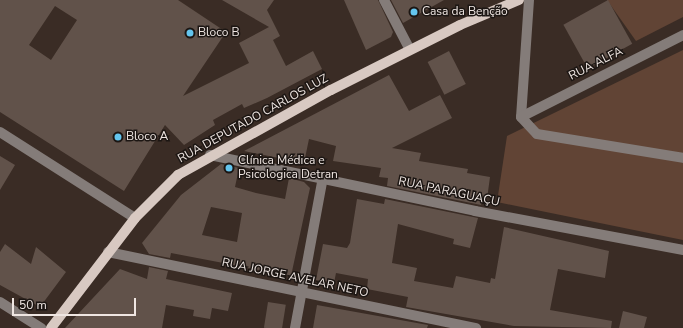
<!DOCTYPE html>
<meta charset="utf-8">
<style>
body{margin:0}
#map{position:relative;width:683px;height:328px;overflow:hidden;background:#3a2c25;font-family:"Nunito Sans",sans-serif}
div>[style]{position:absolute}
.green>*{inset:0;background:#614435}
.building>*{inset:0;background:#61524a;transform-origin:0 0}
.minor>*{height:10px;margin:-5px;padding:0 5px;transform-origin:5px;border-radius:5px;background:#847c79}
.major>*{height:10px;margin:-5px;padding:0 5px;transform-origin:5px;border-radius:5px;background:#d8c9c2}
.dots>*{width:11px;height:11px;translate:-50% -50%;box-sizing:border-box;border:2px solid #1c1613;border-radius:50%}
span{translate:-50% -50%;white-space:nowrap;text-align:center;line-height:1.15;-webkit-text-stroke:3px #1c1613;paint-order:stroke}
.poi-label{font-size:12px;color:#efe6e2}
.left{translate:0 -50%;text-align:left}
.street-label{font-size:12px;color:#efe6e2}
.scale{position:absolute;left:12px;top:298px;width:124px;height:18px;box-sizing:border-box;border:2px solid #efe6e2;border-top:0;padding-left:5px;font-size:12px;line-height:14px;white-space:nowrap;color:#efe6e2;-webkit-text-stroke:3px #1c1613;paint-order:stroke}
</style>
<div id="map">
<div class="green">
<i style="clip-path:polygon(607px 0,683px 0,683px 17px,636px 41px)"></i>
<i style="clip-path:polygon(683px 50px,683px 240px,497px 202px,507px 136px)"></i>
</div>
<div class="building">
<i style="clip-path:polygon(evenodd,0 0,178px 0,226px 32px,183px 96px,249px 63px,239px 43px,269px 27px,222px 0,274px 0,267px 10px,280px 36px,273px 40px,286px 66px,313px 51px,322px 69px,267px 98px,244px 108px,242px 104px,213px 120px,215px 125px,184px 145px,165px 125px,124px 191px,0 112px,0 0,55px 6px,77px 20px,51px 60px,29px 45px,55px 6px)"></i>
<i style="clip-path:polygon(344px 0,378px 0,393px 32px,391px 37px,366px 50px)"></i>
<i style="clip-path:polygon(391px 0,444px 0,403px 23px)"></i>
<i style="left:608px;top:0;width:50px;height:51px;rotate:61deg"></i>
<i style="left:449px;top:51px;width:37px;height:24px;rotate:63deg"></i>
<i style="clip-path:polygon(389px 75px,409px 111px,440px 95px,452px 118px,392px 148px,421px 153px,419px 161px,468px 169px,467px 173px,490px 177px,487px 199px,483px 198px,481px 205px,387px 186px,388px 178px,379px 177px,381px 168px,333px 161px,336px 146px,309px 139px,304px 163px,244px 151px)"></i>
<i style="clip-path:polygon(0 156px,15px 165px,0 190px)"></i>
<i style="clip-path:polygon(evenodd,221px 164px,239px 168px,235px 187px,256px 193px,285px 199px,289px 178px,304px 182px,310px 188px,291px 276px,171px 253px,170px 258px,149px 254px,142px 243px,181px 195px,221px 164px,211px 207px,242px 213px,237px 242px,202px 235px,211px 207px)"></i>
<i style="clip-path:polygon(357px 199px,384px 204px,385px 199px,478px 218px,470px 248px,453px 244px,454px 239px,398px 224px,392px 263px,417px 268px,414px 281px,453px 288px,456px 276px,490px 283px,491px 278px,495px 279px,504px 227px,609px 251px,605px 278px,558px 269px,550px 310px,612px 321px,611px 328px,514px 326px,406px 307px,408px 297px,367px 289px,368px 279px,336px 273px,334px 283px,316px 280px,323px 244px,347px 248px,350px 243px)"></i>
<i style="clip-path:polygon(5px 244px,31px 264px,36px 247px,66px 272px,40px 307px,0 285px,0 252px)"></i>
<i style="clip-path:polygon(149px 267px,168px 271px,166px 279px,232px 293px,228px 311px,212px 308px,210px 319px,193px 316px,194px 310px,166px 305px,162px 328px,65px 328px,120px 269px,147px 279px)"></i>
<i style="left:268px;top:302px;width:18px;height:26px;rotate:9deg"></i>
<i style="clip-path:polygon(317px 305px,428px 325px,427px 328px,313px 328px)"></i>
<i style="clip-path:polygon(623px 311px,647px 317px,644px 328px,619px 328px)"></i>
</div>
<div class="minor">
<i style="left:384px;top:0;width:56px;rotate:62.5deg"></i>
<i style="left:529px;top:0;width:117px;rotate:93.9deg"></i>
<i style="left:521px;top:117px;width:23px;rotate:47deg"></i>
<i style="left:537px;top:134px;width:148px;rotate:9.3deg"></i>
<i style="left:521px;top:117px;width:182px;rotate:-26.8deg"></i>
<i style="left:0;top:132px;width:160px;rotate:32.5deg"></i>
<i style="left:210px;top:155px;width:271px;rotate:11.9deg"></i>
<i style="left:475px;top:211px;width:212px;rotate:10.6deg"></i>
<i style="left:108px;top:252px;width:376px;rotate:11.7deg"></i>
<i style="left:0;top:302px;width:49px;rotate:32.4deg"></i>
<i style="left:295px;top:328px;width:154px;rotate:-79.5deg"></i>
</div>
<div class="major">
<i style="left:51px;top:328px;width:138px;rotate:-52.6deg"></i>
<i style="left:135px;top:218px;width:61px;rotate:-45deg"></i>
<i style="left:178px;top:175px;width:175px;rotate:-29.1deg"></i>
<i style="left:331px;top:90px;width:144px;rotate:-26.7deg"></i>
<i style="left:460px;top:25px;width:64px;rotate:-23deg"></i>
</div>
<div class="dots">
<i style="left:414px;top:12px;background:#64c5ee"></i>
<i style="left:190px;top:33px;background:#64c5ee"></i>
<i style="left:118px;top:137px;background:#64c5ee"></i>
<i style="left:229px;top:168px;background:#64c5ee"></i>
</div>
<div class="poi-label">
<span class="left" style="left:422px;top:12px">Casa da Benção</span>
<span class="left" style="left:198px;top:33px">Bloco B</span>
<span class="left" style="left:126px;top:137px">Bloco A</span>
<span class="left" style="left:238px;top:168px">Clínica Médica e<br>Psicologica Detran</span>
</div>
<div class="street-label">
<span style="left:596px;top:64px;rotate:-27deg">RUA ALFA</span>
<span style="left:253px;top:119px;rotate:-29deg">RUA DEPUTADO CARLOS LUZ</span>
<span style="left:449px;top:192px;rotate:12deg">RUA PARAGUAÇU</span>
<span style="left:295px;top:278px;rotate:12deg">RUA JORGE AVELAR NETO</span>
</div>
<div class="scale">50 m</div>
</div>
